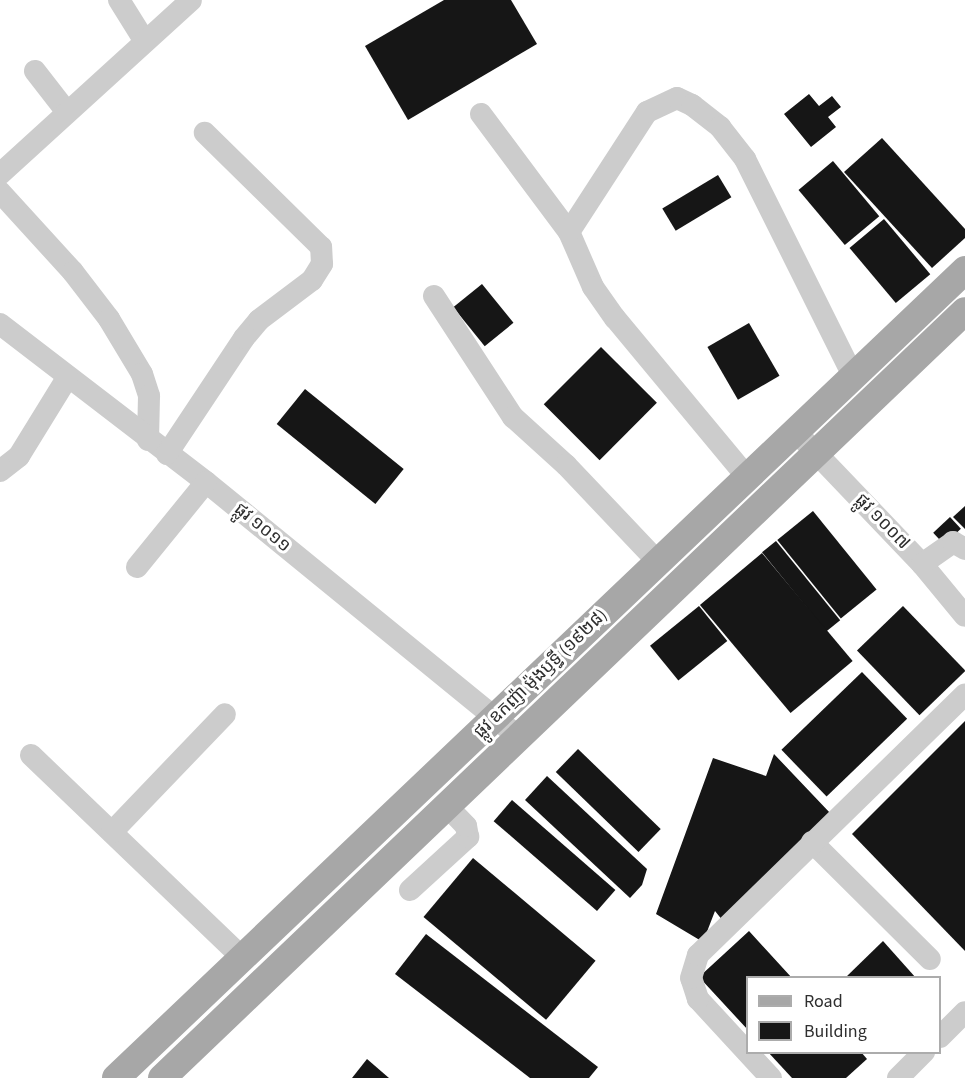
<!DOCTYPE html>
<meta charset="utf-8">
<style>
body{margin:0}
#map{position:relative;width:965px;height:1078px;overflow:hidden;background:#fff;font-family:"Source Sans 3","Noto Sans Khmer",sans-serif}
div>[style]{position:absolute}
.building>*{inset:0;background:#161616;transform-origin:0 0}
.minor>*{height:22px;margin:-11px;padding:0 11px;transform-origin:11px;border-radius:11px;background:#ccc}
.major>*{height:28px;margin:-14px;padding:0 14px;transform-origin:14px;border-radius:14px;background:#a7a7a7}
span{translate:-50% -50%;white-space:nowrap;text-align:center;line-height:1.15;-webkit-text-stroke:6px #fff;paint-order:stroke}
.street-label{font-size:18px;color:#2f2f2f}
.legend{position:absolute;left:746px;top:976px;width:195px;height:78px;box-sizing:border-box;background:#fff;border:2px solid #acacac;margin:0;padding:8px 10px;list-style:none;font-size:18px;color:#2f2f2f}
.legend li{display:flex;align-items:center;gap:12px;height:30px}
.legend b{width:30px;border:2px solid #acacac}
</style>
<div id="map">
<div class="building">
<i style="clip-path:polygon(444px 0,511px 0,537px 44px,408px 120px,365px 46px)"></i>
<i style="clip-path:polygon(809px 94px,819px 106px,832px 96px,841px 107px,828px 117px,836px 127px,811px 147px,784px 114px)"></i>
<i style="clip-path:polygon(882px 138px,965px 229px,965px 238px,932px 268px,844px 172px)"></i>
<i style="left:833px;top:161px;width:72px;height:45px;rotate:50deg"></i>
<i style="left:718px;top:175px;width:26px;height:65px;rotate:59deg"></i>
<i style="left:884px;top:219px;width:72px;height:45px;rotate:50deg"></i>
<i style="left:482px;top:284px;width:50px;height:37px;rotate:51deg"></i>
<i style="left:749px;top:323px;width:61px;height:48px;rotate:60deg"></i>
<i style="left:601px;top:347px;width:79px;height:81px;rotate:45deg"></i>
<i style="left:305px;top:389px;width:127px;height:45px;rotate:39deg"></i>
<i style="clip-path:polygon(965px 506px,965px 529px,953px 517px)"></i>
<i style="left:813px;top:511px;width:101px;height:46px;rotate:51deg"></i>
<i style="left:950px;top:517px;width:16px;height:23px;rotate:47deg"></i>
<i style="left:776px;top:541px;width:102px;height:18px;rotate:51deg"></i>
<i style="left:762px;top:553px;width:141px;height:81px;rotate:50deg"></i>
<i style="left:699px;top:606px;width:45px;height:63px;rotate:51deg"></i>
<i style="left:903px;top:606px;width:90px;height:64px;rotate:46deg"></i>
<i style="left:862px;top:672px;width:65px;height:112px;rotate:46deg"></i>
<i style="clip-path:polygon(965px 721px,965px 951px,852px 834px)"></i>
<i style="left:578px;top:749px;width:115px;height:32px;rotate:44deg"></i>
<i style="clip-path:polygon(774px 754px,831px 814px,723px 921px,715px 911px,703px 942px,656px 914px,713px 758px,766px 776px)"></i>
<i style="clip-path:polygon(547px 776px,647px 869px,642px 885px,630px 898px,525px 800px)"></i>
<i style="left:512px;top:800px;width:137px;height:28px;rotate:41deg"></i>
<i style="left:473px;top:858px;width:160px;height:77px;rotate:40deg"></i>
<i style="clip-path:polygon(749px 931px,792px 978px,748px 978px,748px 1030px,699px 977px)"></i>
<i style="clip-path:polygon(426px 934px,598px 1067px,589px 1078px,530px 1078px,395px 974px)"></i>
<i style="clip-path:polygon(883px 941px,916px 978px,845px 978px)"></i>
<i style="clip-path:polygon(768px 1052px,861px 1052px,867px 1059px,846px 1078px,792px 1078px)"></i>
<i style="clip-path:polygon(367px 1059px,389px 1078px,352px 1078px)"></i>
</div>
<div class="minor">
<i style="left:119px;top:0;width:47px;rotate:58deg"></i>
<i style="left:35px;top:71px;width:51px;rotate:52.2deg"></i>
<i style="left:481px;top:114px;width:147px;rotate:53.3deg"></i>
<i style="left:569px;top:232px;width:60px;rotate:66.4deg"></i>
<i style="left:593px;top:287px;width:38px;rotate:55deg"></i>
<i style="left:615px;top:318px;width:207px;rotate:50.3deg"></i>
<i style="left:0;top:174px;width:258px;rotate:-42.3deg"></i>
<i style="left:0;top:192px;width:108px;rotate:47.6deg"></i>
<i style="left:73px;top:272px;width:59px;rotate:52.5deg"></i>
<i style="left:109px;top:319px;width:64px;rotate:59deg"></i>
<i style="left:142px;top:374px;width:23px;rotate:72deg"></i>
<i style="left:149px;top:396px;width:44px;rotate:91.3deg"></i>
<i style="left:569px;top:232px;width:143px;rotate:-57deg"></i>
<i style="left:647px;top:112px;width:33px;rotate:-25deg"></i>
<i style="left:677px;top:98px;width:17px;rotate:25deg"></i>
<i style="left:692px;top:105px;width:36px;rotate:38deg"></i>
<i style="left:720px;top:127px;width:41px;rotate:52deg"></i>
<i style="left:745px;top:159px;width:242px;rotate:63.5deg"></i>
<i style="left:434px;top:296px;width:145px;rotate:56.9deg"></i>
<i style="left:513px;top:417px;width:72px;rotate:42.2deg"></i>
<i style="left:566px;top:465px;width:134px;rotate:46.5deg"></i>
<i style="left:0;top:324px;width:260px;rotate:37.5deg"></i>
<i style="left:206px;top:482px;width:404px;rotate:39.2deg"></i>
<i style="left:795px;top:431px;width:184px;rotate:46.3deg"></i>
<i style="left:922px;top:564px;width:67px;rotate:50.4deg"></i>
<i style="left:167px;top:454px;width:139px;rotate:-56.4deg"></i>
<i style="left:244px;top:338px;width:23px;rotate:-50deg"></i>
<i style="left:259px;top:320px;width:66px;rotate:-37deg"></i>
<i style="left:312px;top:280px;width:19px;rotate:-58deg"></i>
<i style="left:322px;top:264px;width:17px;rotate:-93deg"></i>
<i style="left:321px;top:247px;width:163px;rotate:-135.5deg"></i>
<i style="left:0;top:471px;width:24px;rotate:-38deg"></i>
<i style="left:19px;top:456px;width:92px;rotate:-58.4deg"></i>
<i style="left:922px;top:564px;width:38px;rotate:-35deg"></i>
<i style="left:953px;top:542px;width:14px;rotate:30deg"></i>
<i style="left:137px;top:567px;width:109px;rotate:-50.9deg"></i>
<i style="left:31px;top:755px;width:294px;rotate:43.8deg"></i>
<i style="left:112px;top:832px;width:163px;rotate:-46.2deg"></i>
<i style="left:812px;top:842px;width:166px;rotate:44.8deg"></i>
<i style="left:410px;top:890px;width:79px;rotate:-42.4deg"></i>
<i style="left:468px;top:837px;width:11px;rotate:-100deg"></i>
<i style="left:466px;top:826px;width:28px;rotate:-134deg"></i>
<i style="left:940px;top:1037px;width:35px;rotate:-45deg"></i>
<i style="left:771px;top:1078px;width:108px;rotate:-132.7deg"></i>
<i style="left:698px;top:999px;width:22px;rotate:-108deg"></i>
<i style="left:691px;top:978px;width:24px;rotate:-73deg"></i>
<i style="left:698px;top:955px;width:373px;rotate:-44.3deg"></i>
<i style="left:898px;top:1078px;width:37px;rotate:-45deg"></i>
</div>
<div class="major">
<i style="left:116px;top:1078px;width:1172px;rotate:-43.58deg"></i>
<i style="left:162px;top:1078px;width:1110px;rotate:-43.69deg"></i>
</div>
<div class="street-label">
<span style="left:882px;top:522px;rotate:46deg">ផ្លូវ ១០០៧</span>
<span style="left:262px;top:528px;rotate:39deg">ផ្លូវ ១០១១</span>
<span style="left:541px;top:674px;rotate:-44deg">ផ្លូវ ឧកញ៉ា ម៉ុងឫទ្ធី (១៩២៨)</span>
</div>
<ul class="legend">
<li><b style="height:8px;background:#a7a7a7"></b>Road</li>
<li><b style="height:16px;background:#161616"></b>Building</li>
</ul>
</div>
